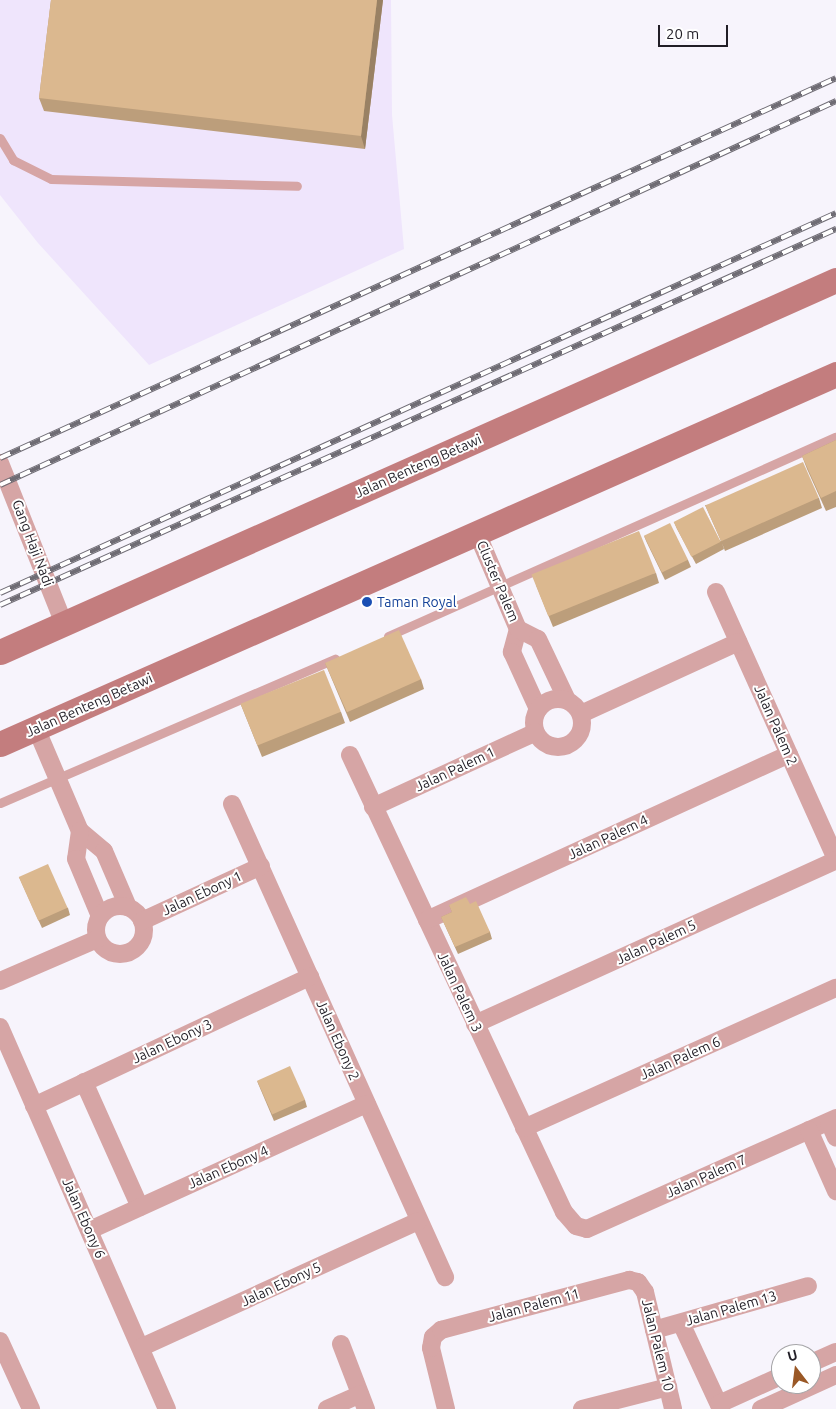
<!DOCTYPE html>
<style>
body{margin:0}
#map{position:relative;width:836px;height:1409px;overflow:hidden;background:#f7f4fc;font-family:Ubuntu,sans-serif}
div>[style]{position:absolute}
.built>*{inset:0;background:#efe5fc}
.lane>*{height:9px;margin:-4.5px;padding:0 4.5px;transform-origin:4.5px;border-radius:4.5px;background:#d6a5a5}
.street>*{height:18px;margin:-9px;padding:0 9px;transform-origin:9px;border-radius:9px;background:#d6a5a5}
.street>.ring{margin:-9px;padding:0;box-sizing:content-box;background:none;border:18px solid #d6a5a5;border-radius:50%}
.secondary>*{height:25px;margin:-12.5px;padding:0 12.5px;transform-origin:12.5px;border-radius:12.5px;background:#c37d7e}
.rail>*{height:5.5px;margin-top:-2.75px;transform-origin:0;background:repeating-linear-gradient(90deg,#fff 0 11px,#6f6c74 0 22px);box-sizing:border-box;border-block:1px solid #6f6c74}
.wall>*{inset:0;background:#bc9e7b}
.shaded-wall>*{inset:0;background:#998164}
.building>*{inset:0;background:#dbb88f;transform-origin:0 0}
.dots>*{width:14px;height:14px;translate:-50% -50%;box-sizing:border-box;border:2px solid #fff;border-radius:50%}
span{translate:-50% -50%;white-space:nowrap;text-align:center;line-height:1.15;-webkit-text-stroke:4px #fff;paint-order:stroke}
.street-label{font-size:14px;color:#211e26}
.transit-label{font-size:14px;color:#164399}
.left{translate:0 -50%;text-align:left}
.north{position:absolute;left:771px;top:1344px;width:50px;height:50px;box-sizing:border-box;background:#fff;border:1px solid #a6a5a8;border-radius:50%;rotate:345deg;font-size:14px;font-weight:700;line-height:20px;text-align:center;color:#211e26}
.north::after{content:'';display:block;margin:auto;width:18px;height:22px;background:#9a5826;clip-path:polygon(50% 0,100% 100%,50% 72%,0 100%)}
.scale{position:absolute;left:658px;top:25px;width:70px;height:22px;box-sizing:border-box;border:2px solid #211e26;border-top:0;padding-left:6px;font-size:15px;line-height:18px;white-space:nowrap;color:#211e26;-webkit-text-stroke:4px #fff;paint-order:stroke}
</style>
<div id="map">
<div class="built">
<i style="clip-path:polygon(0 0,391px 0,392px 115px,404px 249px,149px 365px,38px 243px,0 195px)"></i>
</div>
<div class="lane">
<i style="left:0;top:138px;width:26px;rotate:59deg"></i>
<i style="left:13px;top:160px;width:42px;rotate:26.6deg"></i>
<i style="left:51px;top:179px;width:246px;rotate:1.6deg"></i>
<i style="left:388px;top:636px;width:490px;rotate:-24deg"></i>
<i style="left:0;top:803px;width:365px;rotate:-23.3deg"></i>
</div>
<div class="street">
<i style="left:0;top:463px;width:173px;rotate:68.3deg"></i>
<i style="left:477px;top:533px;width:104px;rotate:66.9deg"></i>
<i style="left:518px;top:629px;width:24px;rotate:105deg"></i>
<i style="left:512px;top:652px;width:63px;rotate:65.5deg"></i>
<i style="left:716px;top:592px;width:293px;rotate:65.8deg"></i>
<i style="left:518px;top:629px;width:22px;rotate:27deg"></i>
<i style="left:538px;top:639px;width:68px;rotate:64.6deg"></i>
<i class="ring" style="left:534px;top:699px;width:30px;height:30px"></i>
<i style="left:581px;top:714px;width:173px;rotate:-24.6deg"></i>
<i style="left:36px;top:728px;width:112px;rotate:66.9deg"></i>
<i style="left:80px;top:831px;width:31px;rotate:40deg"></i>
<i style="left:104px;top:851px;width:61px;rotate:66.8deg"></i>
<i style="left:350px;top:755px;width:505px;rotate:64.91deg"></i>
<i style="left:564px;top:1212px;width:18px;rotate:49deg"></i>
<i style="left:576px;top:1226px;width:11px;rotate:15deg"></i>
<i style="left:587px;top:1229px;width:273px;rotate:-24deg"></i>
<i style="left:232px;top:804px;width:519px;rotate:65.76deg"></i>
<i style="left:373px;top:807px;width:179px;rotate:-24.7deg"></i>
<i style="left:80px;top:831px;width:28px;rotate:98deg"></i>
<i style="left:76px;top:859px;width:62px;rotate:67.2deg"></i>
<i class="ring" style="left:96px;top:906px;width:30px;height:30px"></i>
<i style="left:427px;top:920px;width:398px;rotate:-24.6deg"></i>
<i style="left:142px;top:921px;width:131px;rotate:-24.8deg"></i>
<i style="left:0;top:981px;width:106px;rotate:-23.4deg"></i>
<i style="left:475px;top:1024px;width:397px;rotate:-24.4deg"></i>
<i style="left:0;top:1027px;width:417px;rotate:66.4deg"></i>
<i style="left:84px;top:1082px;width:137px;rotate:65.9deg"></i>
<i style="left:34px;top:1106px;width:305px;rotate:-25.1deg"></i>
<i style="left:829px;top:1122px;width:17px;rotate:66deg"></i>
<i style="left:524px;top:1128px;width:342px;rotate:-24.2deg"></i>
<i style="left:809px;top:1130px;width:67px;rotate:66.1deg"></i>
<i style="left:90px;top:1230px;width:304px;rotate:-24.5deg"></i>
<i style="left:681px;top:1323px;width:95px;rotate:65.1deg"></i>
<i style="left:654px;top:1330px;width:160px;rotate:-15.9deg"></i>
<i style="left:0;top:1341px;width:75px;rotate:65.5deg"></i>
<i style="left:341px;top:1344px;width:70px;rotate:69deg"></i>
<i style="left:142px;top:1347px;width:304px;rotate:-24.5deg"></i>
<i style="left:811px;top:1363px;width:27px;rotate:-24deg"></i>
<i style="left:719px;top:1404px;width:68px;rotate:-24.3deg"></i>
<i style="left:327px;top:1409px;width:36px;rotate:-24deg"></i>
<i style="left:446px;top:1409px;width:63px;rotate:-103.8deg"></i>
<i style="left:431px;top:1348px;width:11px;rotate:-80deg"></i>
<i style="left:433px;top:1337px;width:11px;rotate:-41deg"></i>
<i style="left:441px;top:1330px;width:195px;rotate:-14.9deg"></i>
<i style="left:629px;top:1280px;width:9px;rotate:13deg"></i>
<i style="left:638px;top:1282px;width:12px;rotate:55deg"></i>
<i style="left:645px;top:1292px;width:120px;rotate:76.5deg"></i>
<i style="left:582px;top:1409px;width:89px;rotate:-14.3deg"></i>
<i style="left:761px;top:1409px;width:82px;rotate:-24.4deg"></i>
</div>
<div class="secondary">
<i style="left:0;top:652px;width:915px;rotate:-23.99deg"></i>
<i style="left:0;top:744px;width:914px;rotate:-23.87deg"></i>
</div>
<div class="rail">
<i style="left:0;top:458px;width:918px;rotate:-24.44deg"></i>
<i style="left:0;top:485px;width:920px;rotate:-24.67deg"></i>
<i style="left:0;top:593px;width:918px;rotate:-24.44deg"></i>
<i style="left:0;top:605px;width:917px;rotate:-24.22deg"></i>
</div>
<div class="wall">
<i style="clip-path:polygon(51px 0,383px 0,365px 149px,44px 111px,39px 98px)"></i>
<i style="clip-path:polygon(836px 440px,836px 507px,826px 511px,807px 469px,802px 456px)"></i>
<i style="clip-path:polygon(819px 498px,822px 508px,725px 551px,722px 543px,724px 549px,696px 564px,677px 529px,674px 522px,721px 541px,705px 505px)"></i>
<i style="clip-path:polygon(644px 536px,688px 560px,691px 567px,665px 580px,647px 543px)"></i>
<i style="clip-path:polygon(656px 573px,659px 583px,553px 627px,536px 585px)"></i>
<i style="clip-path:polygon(325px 663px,421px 679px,424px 689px,350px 722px)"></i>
<i style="clip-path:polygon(241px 705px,341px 712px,345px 723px,262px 757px)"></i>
<i style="clip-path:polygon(19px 877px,68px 908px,70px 915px,42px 928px)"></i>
<i style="clip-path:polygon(470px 904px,490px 932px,492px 939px,458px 954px,441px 917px,452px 912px,449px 905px)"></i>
<i style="clip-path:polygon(257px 1081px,305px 1100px,307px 1107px,274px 1121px)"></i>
</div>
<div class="shaded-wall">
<i style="clip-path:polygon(377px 0,383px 0,365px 149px,361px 136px)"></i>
</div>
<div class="building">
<i style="clip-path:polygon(51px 0,377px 0,361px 136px,39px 98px)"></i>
<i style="clip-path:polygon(836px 440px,836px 491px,821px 498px,802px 456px)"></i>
<i style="left:803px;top:462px;width:39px;height:107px;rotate:66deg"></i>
<i style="left:703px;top:507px;width:39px;height:33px;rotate:63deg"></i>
<i style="left:670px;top:523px;width:41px;height:29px;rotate:64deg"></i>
<i style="left:639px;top:531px;width:45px;height:116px;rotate:68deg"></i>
<i style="left:399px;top:630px;width:54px;height:81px;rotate:66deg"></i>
<i style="left:324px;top:670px;width:45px;height:90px;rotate:68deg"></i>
<i style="left:48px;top:864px;width:48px;height:32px;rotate:66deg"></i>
<i style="clip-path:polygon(466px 897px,470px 904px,476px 901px,490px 932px,455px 947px,441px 917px,452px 912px,449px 905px)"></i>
<i style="left:290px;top:1066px;width:37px;height:36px;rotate:66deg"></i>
</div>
<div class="dots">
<i style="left:367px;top:602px;background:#1a4fb4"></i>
</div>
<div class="street-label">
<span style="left:418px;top:466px;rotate:-24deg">Jalan Benteng Betawi</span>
<span style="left:33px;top:543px;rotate:69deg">Gang Haji Nadi</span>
<span style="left:498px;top:581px;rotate:67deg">Cluster Palem</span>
<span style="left:89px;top:705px;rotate:-24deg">Jalan Benteng Betawi</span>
<span style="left:776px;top:725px;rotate:66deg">Jalan Palem 2</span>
<span style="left:455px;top:769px;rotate:-25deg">Jalan Palem 1</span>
<span style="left:608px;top:837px;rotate:-25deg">Jalan Palem 4</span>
<span style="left:202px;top:893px;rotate:-25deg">Jalan Ebony 1</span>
<span style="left:656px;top:942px;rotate:-25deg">Jalan Palem 5</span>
<span style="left:460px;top:992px;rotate:65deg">Jalan Palem 3</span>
<span style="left:338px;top:1040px;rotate:66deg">Jalan Ebony 2</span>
<span style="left:172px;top:1041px;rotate:-25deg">Jalan Ebony 3</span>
<span style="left:680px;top:1058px;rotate:-24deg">Jalan Palem 6</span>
<span style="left:228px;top:1167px;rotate:-24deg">Jalan Ebony 4</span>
<span style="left:706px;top:1176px;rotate:-24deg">Jalan Palem 7</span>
<span style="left:84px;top:1218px;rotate:66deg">Jalan Ebony 6</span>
<span style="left:281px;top:1284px;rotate:-25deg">Jalan Ebony 5</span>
<span style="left:534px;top:1305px;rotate:-15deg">Jalan Palem 11</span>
<span style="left:731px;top:1308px;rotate:-16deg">Jalan Palem 13</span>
<span style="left:658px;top:1345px;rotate:76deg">Jalan Palem 10</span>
</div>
<div class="transit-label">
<span class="left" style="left:377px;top:602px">Taman Royal</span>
</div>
<div class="north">U</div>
<div class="scale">20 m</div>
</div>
